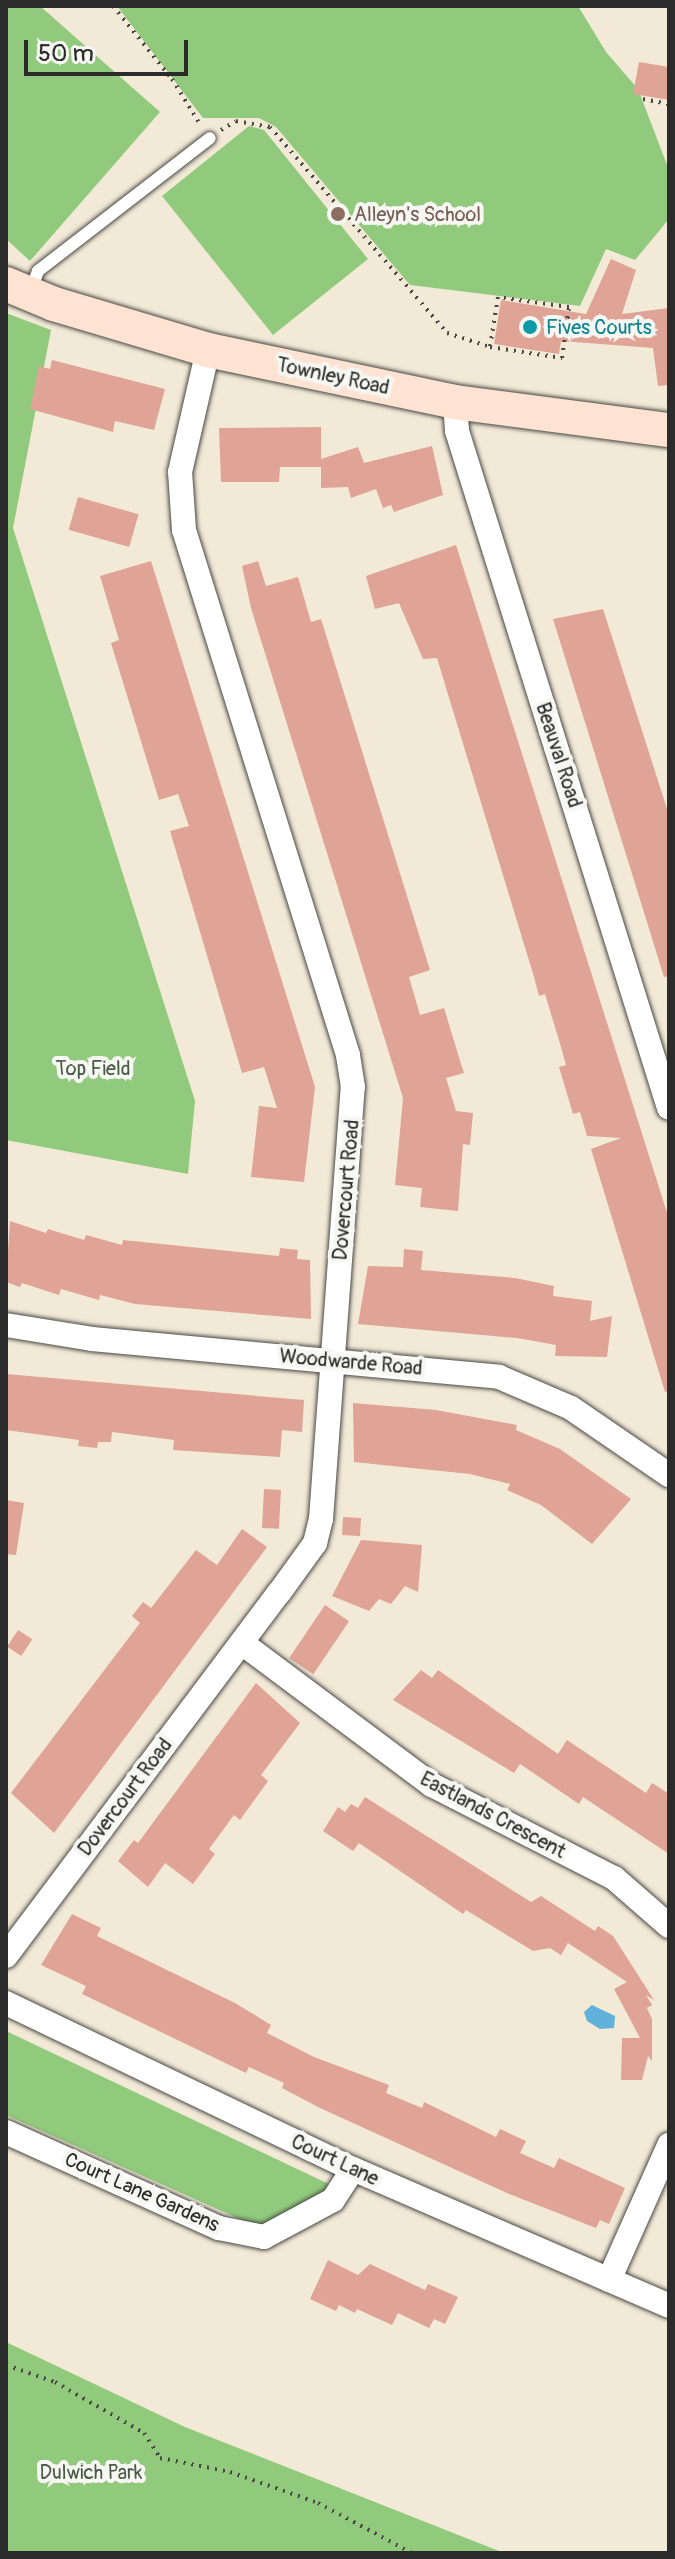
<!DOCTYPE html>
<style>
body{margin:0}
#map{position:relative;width:675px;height:2559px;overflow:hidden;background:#f2ead7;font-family:Pangolin,sans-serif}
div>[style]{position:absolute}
.green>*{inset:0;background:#91ca7d}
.water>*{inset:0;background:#60b2db}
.building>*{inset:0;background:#dfa495;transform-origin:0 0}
.path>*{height:4px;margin-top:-2px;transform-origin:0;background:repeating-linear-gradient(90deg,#494845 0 2px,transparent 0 8px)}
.roads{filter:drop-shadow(0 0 2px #494845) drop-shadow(0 0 2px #494845)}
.lane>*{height:12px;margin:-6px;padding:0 6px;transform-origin:6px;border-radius:6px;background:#fff}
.street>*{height:24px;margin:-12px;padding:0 12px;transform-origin:12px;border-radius:12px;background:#fff}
.secondary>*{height:34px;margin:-17px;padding:0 17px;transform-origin:17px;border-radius:17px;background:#fee3d2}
.dots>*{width:22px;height:22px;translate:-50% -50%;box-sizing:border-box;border:4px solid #f6f6f2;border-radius:50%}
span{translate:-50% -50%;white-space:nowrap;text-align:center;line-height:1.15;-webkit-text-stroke:8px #f6f6f2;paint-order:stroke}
.education-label{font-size:20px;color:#785e54}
.left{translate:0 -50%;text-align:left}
.culture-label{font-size:20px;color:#0d838f}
.street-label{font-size:20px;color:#2b2b2b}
.park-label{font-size:20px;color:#4a5b44}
.frame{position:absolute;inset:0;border:8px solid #2b2b2b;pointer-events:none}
.scale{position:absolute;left:24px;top:40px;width:164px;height:36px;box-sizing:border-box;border:4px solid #2b2b2b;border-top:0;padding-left:10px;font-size:24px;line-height:28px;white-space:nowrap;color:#2b2b2b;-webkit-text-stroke:6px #f6f6f2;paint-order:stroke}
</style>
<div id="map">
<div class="green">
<i style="clip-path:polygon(6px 6px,40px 6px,160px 112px,30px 261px,6px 239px)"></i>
<i style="clip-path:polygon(117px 6px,578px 6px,606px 52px,638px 89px,669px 170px,669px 219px,635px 260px,606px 249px,580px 306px,410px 285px,276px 127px,259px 118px,203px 118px)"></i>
<i style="clip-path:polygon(249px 126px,264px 130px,368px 259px,273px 335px,162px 196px)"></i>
<i style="clip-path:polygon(6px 313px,51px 330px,13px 528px,195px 1101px,188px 1174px,6px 1140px)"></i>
<i style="clip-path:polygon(6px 2031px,333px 2186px,280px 2224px,251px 2224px,6px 2115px)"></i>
<i style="clip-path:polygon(6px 2342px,185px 2427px,504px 2553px,6px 2553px)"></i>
</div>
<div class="water">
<i style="clip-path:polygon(592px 2005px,615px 2016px,614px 2028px,600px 2029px,587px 2021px,584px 2012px)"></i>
</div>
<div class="building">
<i style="clip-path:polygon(639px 62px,669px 67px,669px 100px,633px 94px)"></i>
<i style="clip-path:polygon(611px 259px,636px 270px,622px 314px,669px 308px,669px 385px,658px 386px,653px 348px,561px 341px,559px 354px,494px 344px,501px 300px,586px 314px)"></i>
<i style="clip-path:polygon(52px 360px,165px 389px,154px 430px,115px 421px,113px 432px,30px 409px,39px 366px,50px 369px)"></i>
<i style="clip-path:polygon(321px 427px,321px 459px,358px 447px,364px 463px,432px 446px,443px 495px,394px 512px,391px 505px,383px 508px,376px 489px,351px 498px,348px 487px,321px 488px,321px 467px,280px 467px,279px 482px,221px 482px,219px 428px)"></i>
<i style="left:78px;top:497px;width:63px;height:34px;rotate:16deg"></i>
<i style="clip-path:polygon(456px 545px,669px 1219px,669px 1391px,665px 1392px,591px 1149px,621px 1138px,587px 1136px,580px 1112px,573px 1114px,559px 1067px,566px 1065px,561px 1047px,545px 994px,539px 996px,534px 977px,437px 658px,423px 659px,399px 603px,375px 609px,366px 576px)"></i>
<i style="clip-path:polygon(151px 561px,315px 1087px,304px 1182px,251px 1177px,259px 1106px,277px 1108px,264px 1067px,242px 1073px,170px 831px,189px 826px,178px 794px,159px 800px,111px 643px,119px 640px,100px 576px)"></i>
<i style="clip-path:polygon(258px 561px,266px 586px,298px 577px,311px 622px,321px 619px,430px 970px,409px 977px,420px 1015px,444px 1008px,461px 1064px,464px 1073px,446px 1078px,456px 1111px,473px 1113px,470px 1145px,463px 1144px,458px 1211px,420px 1207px,422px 1188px,395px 1185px,403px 1098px,251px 608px,242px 566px)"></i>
<i style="clip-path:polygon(603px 609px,669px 815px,669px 976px,664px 977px,553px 619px)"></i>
<i style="clip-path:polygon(10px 1221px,46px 1233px,48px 1229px,84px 1240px,86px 1235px,122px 1245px,123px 1240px,279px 1256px,280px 1248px,298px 1250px,297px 1259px,310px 1260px,311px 1319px,135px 1304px,100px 1295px,99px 1300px,61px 1289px,59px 1295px,22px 1283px,20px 1287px,6px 1282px)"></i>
<i style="clip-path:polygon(404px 1249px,423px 1251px,421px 1270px,515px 1278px,554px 1286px,553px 1296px,592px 1301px,590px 1321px,612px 1316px,607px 1357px,555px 1356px,556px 1345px,517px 1338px,358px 1324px,368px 1266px,403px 1267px)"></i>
<i style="clip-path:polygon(6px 1374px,304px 1400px,302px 1432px,282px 1430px,280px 1457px,173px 1450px,174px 1440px,112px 1432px,111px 1442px,98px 1442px,97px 1448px,78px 1446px,79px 1440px,6px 1430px)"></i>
<i style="clip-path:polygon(353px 1403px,436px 1410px,517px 1425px,516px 1430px,560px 1449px,631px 1499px,592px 1544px,541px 1505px,507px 1490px,510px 1484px,470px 1474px,354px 1462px)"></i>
<i style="left:264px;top:1489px;width:17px;height:39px;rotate:3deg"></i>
<i style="clip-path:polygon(6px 1500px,24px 1503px,16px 1555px,6px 1554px)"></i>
<i style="left:343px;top:1517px;width:18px;height:18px;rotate:3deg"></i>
<i style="clip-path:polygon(242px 1529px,267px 1547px,54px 1833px,11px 1793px,140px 1623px,132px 1616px,143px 1602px,151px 1608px,196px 1550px,217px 1565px)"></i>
<i style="clip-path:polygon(361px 1540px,422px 1545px,418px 1592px,405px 1586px,391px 1604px,379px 1599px,369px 1611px,332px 1596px)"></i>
<i style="left:325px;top:1605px;width:29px;height:64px;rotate:34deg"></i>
<i style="left:18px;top:1630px;width:17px;height:20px;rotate:33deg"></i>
<i style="clip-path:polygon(421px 1670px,432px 1678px,438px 1670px,558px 1754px,567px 1740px,646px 1793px,652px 1783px,669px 1794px,669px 1854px,583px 1797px,579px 1804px,520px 1764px,514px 1773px,393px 1700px)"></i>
<i style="clip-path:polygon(256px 1683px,300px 1723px,261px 1775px,268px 1781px,240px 1820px,234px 1815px,209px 1849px,215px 1854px,193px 1884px,165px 1863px,148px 1887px,118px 1861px,134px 1840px,138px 1843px)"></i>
<i style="clip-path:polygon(365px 1797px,531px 1902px,541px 1896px,595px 1931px,598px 1926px,613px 1936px,654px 2000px,646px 1995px,652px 2005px,647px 2008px,652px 2019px,652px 2061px,648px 2056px,642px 2080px,621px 2080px,622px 2038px,640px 2038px,614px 1989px,627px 1982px,568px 1943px,561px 1955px,550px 1948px,533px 1951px,466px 1910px,463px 1914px,359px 1843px,353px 1851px,323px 1831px,338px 1807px,345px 1812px,351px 1804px,358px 1808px)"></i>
<i style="clip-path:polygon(72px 1914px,101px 1928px,97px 1936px,235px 2003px,271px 2025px,267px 2033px,314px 2057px,389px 2085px,386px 2093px,422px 2108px,424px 2102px,496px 2137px,500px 2129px,526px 2141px,520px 2153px,554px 2168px,559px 2158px,625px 2188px,609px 2224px,600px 2220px,596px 2228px,507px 2193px,320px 2108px,282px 2088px,284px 2083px,249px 2067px,246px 2073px,82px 1994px,86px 1986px,41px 1965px)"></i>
<i style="clip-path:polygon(328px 2260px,358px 2275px,370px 2264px,425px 2290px,428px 2284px,458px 2297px,445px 2324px,434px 2319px,429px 2328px,398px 2313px,392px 2325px,357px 2309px,355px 2313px,339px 2305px,336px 2311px,310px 2299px)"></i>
</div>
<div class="path">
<i style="left:113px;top:6px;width:94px;rotate:51.1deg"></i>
<i style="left:172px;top:79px;width:55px;rotate:58.3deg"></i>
<i style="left:643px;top:99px;width:26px;rotate:11deg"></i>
<i style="left:221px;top:130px;width:17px;rotate:-31deg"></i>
<i style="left:236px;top:121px;width:35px;rotate:10deg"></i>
<i style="left:270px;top:127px;width:272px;rotate:49.3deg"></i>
<i style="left:447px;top:333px;width:45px;rotate:18deg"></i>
<i style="left:490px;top:347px;width:73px;rotate:8.7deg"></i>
<i style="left:562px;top:358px;width:51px;rotate:-82.2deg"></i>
<i style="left:569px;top:307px;width:72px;rotate:-172deg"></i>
<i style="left:498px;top:297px;width:51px;rotate:99.1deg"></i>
<i style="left:6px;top:2365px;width:52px;rotate:19.1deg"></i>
<i style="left:55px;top:2382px;width:103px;rotate:29.8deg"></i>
<i style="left:144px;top:2433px;width:30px;rotate:57deg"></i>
<i style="left:160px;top:2458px;width:71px;rotate:11.3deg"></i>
<i style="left:230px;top:2472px;width:93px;rotate:19.4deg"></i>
<i style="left:318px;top:2503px;width:106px;rotate:28deg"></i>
</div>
<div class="roads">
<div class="lane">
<i style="left:30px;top:293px;width:23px;rotate:-70deg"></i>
<i style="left:38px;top:271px;width:217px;rotate:-37.7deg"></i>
</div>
<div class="street">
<i style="left:455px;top:402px;width:29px;rotate:86deg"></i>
<i style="left:457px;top:431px;width:709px;rotate:72.61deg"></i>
<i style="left:6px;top:1325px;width:87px;rotate:9.2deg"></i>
<i style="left:92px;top:1339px;width:409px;rotate:5.3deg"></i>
<i style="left:499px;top:1377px;width:78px;rotate:23.3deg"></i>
<i style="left:571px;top:1408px;width:119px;rotate:34.4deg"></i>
<i style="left:242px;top:1643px;width:237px;rotate:36.8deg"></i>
<i style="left:432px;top:1785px;width:204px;rotate:27.1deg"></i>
<i style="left:614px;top:1878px;width:73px;rotate:41.1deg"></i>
<i style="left:6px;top:1956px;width:454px;rotate:-53.1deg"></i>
<i style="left:279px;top:1593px;width:62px;rotate:-54.2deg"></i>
<i style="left:315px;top:1543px;width:25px;rotate:-76deg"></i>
<i style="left:321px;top:1519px;width:433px;rotate:-85.8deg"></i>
<i style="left:353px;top:1087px;width:32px;rotate:-99deg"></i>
<i style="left:348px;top:1055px;width:550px;rotate:-107.35deg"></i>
<i style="left:184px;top:530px;width:58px;rotate:-93.9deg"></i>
<i style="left:180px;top:472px;width:125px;rotate:-77.1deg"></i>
<i style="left:6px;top:2003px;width:385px;rotate:25.6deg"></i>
<i style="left:353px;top:2169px;width:344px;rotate:23.4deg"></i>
<i style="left:6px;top:2132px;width:234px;rotate:24.3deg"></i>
<i style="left:219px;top:2228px;width:46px;rotate:11.3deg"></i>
<i style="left:264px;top:2237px;width:78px;rotate:-28.2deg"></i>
<i style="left:333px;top:2200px;width:37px;rotate:-57deg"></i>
<i style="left:609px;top:2280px;width:148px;rotate:-66deg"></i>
</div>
<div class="secondary">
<i style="left:6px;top:284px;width:52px;rotate:22.6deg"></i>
<i style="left:54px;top:304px;width:161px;rotate:16.6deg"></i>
<i style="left:208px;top:350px;width:252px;rotate:11.9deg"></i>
<i style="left:455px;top:402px;width:216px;rotate:7.5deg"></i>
</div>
</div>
<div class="dots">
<i style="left:338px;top:214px;background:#8d6e63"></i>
<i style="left:530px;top:327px;background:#0f9aa8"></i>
</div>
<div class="education-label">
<span class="left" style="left:354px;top:214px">Alleyn's School</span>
</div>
<div class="culture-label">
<span class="left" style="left:546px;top:327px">Fives Courts</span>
</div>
<div class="street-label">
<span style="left:333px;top:376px;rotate:12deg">Townley Road</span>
<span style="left:559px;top:755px;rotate:72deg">Beauval Road</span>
<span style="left:346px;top:1190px;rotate:-85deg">Dovercourt Road</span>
<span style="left:351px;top:1362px;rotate:5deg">Woodwarde Road</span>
<span style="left:125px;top:1797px;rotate:-53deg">Dovercourt Road</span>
<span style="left:493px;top:1815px;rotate:28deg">Eastlands Crescent</span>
<span style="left:335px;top:2160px;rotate:25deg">Court Lane</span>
<span style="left:142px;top:2192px;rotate:24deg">Court Lane Gardens</span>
</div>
<div class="park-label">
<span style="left:93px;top:1068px">Top Field</span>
<span style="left:91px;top:2472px">Dulwich Park</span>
</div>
<div class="frame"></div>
<div class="scale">50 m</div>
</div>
